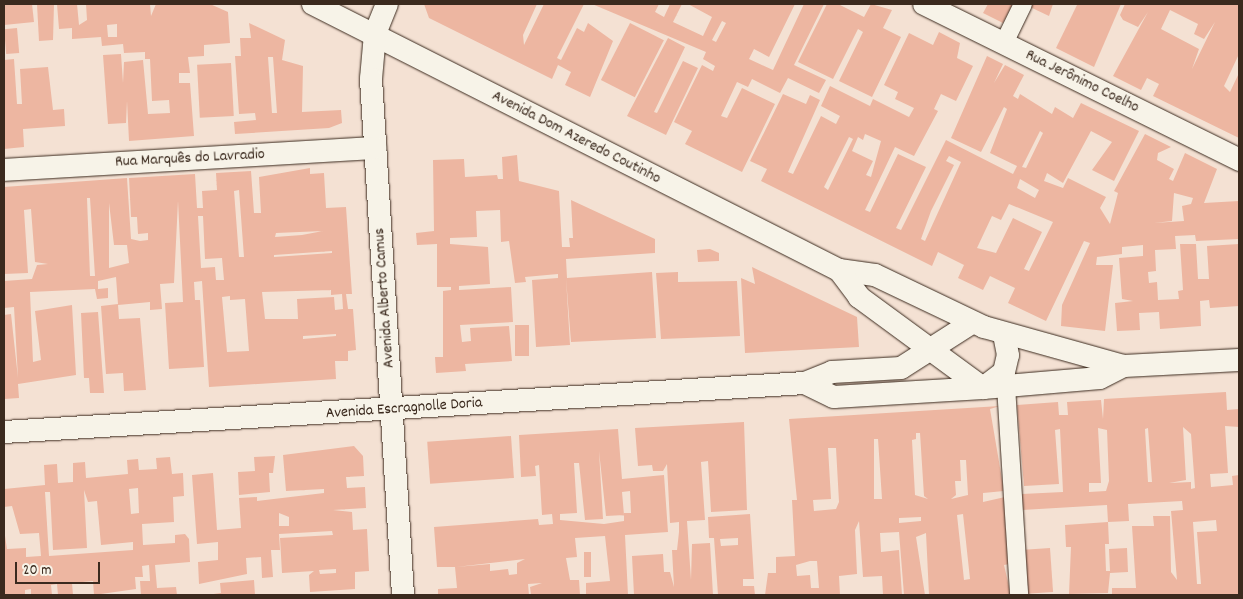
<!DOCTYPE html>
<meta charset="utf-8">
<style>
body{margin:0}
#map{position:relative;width:1243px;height:599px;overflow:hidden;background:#f4e1d3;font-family:Dekko,sans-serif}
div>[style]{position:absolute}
.building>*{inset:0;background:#edb6a1;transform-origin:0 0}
.roads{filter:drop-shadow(0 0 1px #3b2a1e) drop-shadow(0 0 1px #3b2a1e)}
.pedestrian>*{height:18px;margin:-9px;padding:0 9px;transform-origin:9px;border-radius:9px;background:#f7f3e8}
.minor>*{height:22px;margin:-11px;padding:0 11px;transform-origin:11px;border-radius:11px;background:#f7f3e8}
span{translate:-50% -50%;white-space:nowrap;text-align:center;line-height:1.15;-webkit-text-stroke:4px #f7f3e8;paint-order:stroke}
.street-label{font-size:16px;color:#3b2a1e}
.frame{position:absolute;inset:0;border:5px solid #3b2a1e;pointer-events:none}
.scale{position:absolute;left:15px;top:562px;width:85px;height:22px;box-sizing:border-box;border:2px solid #3b2a1e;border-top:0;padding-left:6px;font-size:15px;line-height:18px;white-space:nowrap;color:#3b2a1e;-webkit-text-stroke:4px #f7f3e8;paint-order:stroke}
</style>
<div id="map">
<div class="building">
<i style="clip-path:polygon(4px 4px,32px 4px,34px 22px,4px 25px)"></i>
<i style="clip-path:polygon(37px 4px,54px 4px,53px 40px,39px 41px)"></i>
<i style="clip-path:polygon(evenodd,57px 4px,77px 4px,79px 25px,87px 20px,86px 4px,150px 4px,151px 16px,156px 4px,210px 4px,228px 12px,230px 43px,204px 45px,204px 56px,188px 57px,190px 73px,179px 73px,179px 83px,190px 83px,194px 136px,129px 141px,127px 101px,126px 123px,108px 124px,103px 55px,121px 54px,123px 83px,124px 62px,143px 60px,148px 114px,170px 113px,169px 100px,152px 101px,150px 59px,145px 59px,145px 52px,124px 53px,123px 44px,102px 46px,101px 37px,72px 39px,72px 28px,59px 29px,57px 4px,117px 24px,117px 37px,108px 37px,107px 25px,117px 24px)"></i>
<i style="clip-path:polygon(424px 4px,537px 4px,523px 35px,524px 45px,544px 4px,584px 4px,557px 58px,561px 60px,577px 28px,584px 32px,588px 23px,613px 41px,590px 97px,565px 85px,571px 72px,558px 65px,552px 79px,429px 18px)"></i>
<i style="clip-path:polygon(evenodd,592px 4px,659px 4px,655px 12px,664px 17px,670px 4px,682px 4px,673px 22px,703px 36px,712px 17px,688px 4px,795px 4px,769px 57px,754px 49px,749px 59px,773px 70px,804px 4px,824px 4px,794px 65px,826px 80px,819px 93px,788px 78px,780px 93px,752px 79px,748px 87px,737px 82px,721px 116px,727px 118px,742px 88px,775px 104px,742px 172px,685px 144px,692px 131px,674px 122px,702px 65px,713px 71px,715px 66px,703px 59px,706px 52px,592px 4px,722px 21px,726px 23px,716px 42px,712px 40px,722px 21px)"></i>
<i style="clip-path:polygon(827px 4px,838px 4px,864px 17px,871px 4px,892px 10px,883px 28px,901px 37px,872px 97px,839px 81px,863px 32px,858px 29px,833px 79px,798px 62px)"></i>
<i style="clip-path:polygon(988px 4px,1013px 4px,1003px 23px,983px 13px)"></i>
<i style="clip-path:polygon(1032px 4px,1053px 4px,1049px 16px,1030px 7px)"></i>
<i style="clip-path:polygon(1083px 4px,1121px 4px,1094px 67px,1056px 48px,1077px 5px)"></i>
<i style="clip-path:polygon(evenodd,1125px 4px,1239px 4px,1239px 54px,1224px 86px,1230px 92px,1239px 73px,1239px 138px,1153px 96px,1159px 84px,1147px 78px,1141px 90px,1113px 76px,1148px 12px,1138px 27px,1123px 20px,1120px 15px,1125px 4px,1170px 10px,1198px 24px,1194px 34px,1204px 39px,1215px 22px,1192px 69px,1199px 49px,1161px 29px,1170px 10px)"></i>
<i style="clip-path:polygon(evenodd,249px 23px,285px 40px,282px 60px,303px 66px,302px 112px,341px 110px,342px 123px,329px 128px,235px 134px,234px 122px,256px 120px,255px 113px,239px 114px,235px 56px,241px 56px,240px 38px,251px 38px,249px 23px,268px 57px,273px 57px,277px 113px,272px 113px,268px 57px)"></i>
<i style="left:630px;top:23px;width:38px;height:64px;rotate:27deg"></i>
<i style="left:17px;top:28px;width:25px;height:13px;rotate:85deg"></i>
<i style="clip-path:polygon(evenodd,939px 32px,960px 43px,957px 58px,973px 66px,956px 101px,941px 94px,934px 109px,938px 111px,914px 156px,895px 147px,865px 210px,870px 212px,898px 154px,926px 167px,896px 228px,901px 230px,946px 140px,1013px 174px,1017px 166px,990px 153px,1007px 109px,1004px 107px,981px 152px,951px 138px,987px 56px,1003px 64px,994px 83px,1005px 65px,1024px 75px,1013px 96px,1018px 99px,1020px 94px,1052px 114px,1055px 107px,1073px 118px,1081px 103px,1139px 131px,1114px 181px,1092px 170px,1112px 142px,1091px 131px,1063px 183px,1047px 173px,1044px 181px,1063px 188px,1068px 178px,1106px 197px,1100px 208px,1110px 224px,1118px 193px,1114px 191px,1145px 134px,1171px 147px,1158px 153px,1157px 160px,1174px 169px,1169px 179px,1173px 181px,1185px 153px,1217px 169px,1204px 203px,1239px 201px,1239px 239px,1196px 241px,1195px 235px,1175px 236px,1176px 249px,1155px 250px,1156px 271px,1148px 272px,1149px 283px,1157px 282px,1158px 300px,1179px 299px,1178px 291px,1183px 290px,1180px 244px,1196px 244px,1198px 279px,1209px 279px,1207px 246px,1239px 244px,1239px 306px,1210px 308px,1209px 300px,1200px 301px,1201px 326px,1160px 329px,1159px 312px,1139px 313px,1140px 330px,1117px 331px,1115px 303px,1133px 301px,1122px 299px,1119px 258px,1143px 256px,1143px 245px,1122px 247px,1122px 254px,1097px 257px,1096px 265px,1113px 265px,1105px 331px,1061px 326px,1062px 305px,1090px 243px,1084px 241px,1046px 321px,1008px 303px,1015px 288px,990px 276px,983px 290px,958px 278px,964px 265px,938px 252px,932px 266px,761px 181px,767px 169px,750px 161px,783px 94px,806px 104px,810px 95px,820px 100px,788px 172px,793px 174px,821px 116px,836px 124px,840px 116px,821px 106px,830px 86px,870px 106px,873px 99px,909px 117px,914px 108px,895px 99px,898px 92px,884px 85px,909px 33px,933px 45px,939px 32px,1040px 131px,1043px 133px,1026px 168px,1022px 167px,1040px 131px,939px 32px,865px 134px,881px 141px,871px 177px,866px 175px,873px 161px,852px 151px,858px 137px,863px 140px,865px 134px,939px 32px,849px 137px,853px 139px,828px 190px,824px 187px,849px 137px,939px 32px,949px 156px,961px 162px,925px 241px,921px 239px,931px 211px,954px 165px,946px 161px,949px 156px,939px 32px,1020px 179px,1039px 190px,1035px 198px,1017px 188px,1020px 179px,939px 32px,1174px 193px,1193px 198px,1191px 204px,1182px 206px,1184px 221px,1154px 223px,1172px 221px,1174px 193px,939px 32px,1009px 204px,1053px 222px,1029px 271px,1024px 269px,1042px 232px,1013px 218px,996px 253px,977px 248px,992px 216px,1001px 220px,1009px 204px)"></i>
<i style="clip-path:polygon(668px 38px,685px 47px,654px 112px,657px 113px,683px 61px,698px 68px,666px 135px,627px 116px)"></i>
<i style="clip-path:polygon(14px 59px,17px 104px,22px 104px,20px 69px,48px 67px,53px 110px,64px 109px,65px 126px,23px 129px,24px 147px,4px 149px,4px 60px)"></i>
<i style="left:231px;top:63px;width:53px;height:34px;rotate:87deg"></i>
<i style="clip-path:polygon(517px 155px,519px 181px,559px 191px,562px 247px,570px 247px,569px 238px,573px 238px,571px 200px,655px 239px,655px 253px,566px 259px,567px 278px,652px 272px,656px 338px,571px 342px,566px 278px,570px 345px,536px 347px,532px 280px,558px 278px,558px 274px,525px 277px,526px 282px,515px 283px,509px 241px,501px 242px,500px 210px,476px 211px,477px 237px,450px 238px,450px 244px,488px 247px,490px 284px,459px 286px,459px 290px,511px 287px,513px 322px,460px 325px,462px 342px,471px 341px,470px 328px,509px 326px,512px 361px,465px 364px,466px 371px,436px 373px,435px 357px,443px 357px,443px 291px,451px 290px,451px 287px,437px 287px,437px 244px,417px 245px,416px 233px,434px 231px,433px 160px,464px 159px,465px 177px,497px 175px,498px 179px,503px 179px,502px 157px)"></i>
<i style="clip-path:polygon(evenodd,310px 168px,310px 174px,324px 173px,326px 208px,346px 207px,352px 294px,346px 294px,348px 309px,353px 309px,356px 350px,348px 351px,348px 361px,335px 361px,336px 379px,209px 387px,202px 281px,194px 282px,195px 300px,200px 300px,204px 367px,169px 369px,165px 303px,183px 302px,178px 201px,174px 283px,160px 284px,162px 309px,150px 310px,150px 302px,118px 305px,119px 319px,140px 318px,146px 390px,124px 391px,123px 373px,106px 374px,101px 306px,118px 304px,116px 277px,98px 281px,98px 289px,108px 288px,108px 298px,97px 299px,95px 289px,30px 292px,33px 362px,41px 360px,35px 311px,72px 305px,76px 375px,18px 384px,19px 398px,4px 399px,4px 315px,11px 314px,18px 378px,14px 307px,4px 308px,4px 281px,32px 279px,37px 265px,48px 264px,35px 262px,31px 209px,24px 210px,28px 273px,4px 274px,4px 187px,127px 178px,131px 239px,140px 241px,148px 240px,148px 233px,138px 234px,137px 217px,131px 217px,129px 178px,195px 174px,197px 208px,203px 208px,202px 191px,217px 190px,216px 173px,251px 171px,254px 213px,261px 213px,259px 177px,310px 168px,239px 190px,244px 257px,239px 257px,234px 191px,239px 190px,310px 168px,87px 198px,90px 198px,95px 276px,90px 276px,87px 198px,310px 168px,109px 203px,114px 245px,127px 245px,129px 263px,109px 268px,109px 203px,310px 168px,198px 216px,203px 216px,205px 259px,222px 258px,224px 280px,216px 280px,215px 267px,201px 268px,198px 216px,310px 168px,323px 231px,302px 235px,275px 237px,276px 233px,323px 231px,310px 168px,332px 251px,332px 253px,274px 257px,274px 255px,332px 251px,310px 168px,331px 290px,331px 295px,342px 294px,343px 309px,335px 310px,334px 297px,297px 299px,298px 319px,265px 319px,262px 292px,331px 290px,310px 168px,230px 296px,230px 300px,245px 299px,249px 351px,227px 352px,222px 297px,230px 296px,310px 168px,336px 334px,336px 336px,303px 339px,303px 336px,336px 334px)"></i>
<i style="clip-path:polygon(710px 249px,719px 253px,719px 261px,698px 262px,697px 250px)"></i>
<i style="clip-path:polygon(752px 267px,857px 317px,859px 347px,745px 353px,741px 278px,755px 284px)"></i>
<i style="clip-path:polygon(678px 272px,678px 282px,737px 281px,740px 336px,661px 339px,656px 273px)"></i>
<i style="clip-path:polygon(98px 312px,104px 393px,90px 393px,89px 378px,84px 378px,81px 313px)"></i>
<i style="left:515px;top:325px;width:14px;height:31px"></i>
<i style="clip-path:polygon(evenodd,1226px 392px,1227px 410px,1239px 409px,1239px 427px,1225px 426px,1228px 473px,1210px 474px,1211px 487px,1233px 485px,1232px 476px,1239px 475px,1239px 595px,1112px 595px,1112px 588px,1136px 588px,1132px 526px,1154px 526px,1153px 516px,1170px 516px,1171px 572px,1177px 580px,1171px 511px,1183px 510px,1182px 501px,1128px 504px,1129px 521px,1108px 522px,1109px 544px,1105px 544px,1106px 571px,1110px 571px,1109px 549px,1127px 548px,1128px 572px,1110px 573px,1108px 593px,1069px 594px,1071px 547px,1066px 547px,1065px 525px,1108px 522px,1107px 505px,1022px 510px,1022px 494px,1063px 492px,1060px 429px,1055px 430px,1059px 484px,1024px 486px,1017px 405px,1058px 402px,1059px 415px,1068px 415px,1067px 402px,1101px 400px,1103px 419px,1104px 399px,1226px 392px,1183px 427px,1191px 434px,1195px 488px,1191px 489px,1191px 482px,1169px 483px,1186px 480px,1183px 427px,1226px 392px,1098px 428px,1107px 430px,1109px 481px,1106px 491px,1089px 492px,1089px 483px,1101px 483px,1098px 428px,1226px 392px,1148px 428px,1152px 482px,1148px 482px,1145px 429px,1148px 428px,1226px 392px,1216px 520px,1217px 531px,1197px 532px,1201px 584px,1197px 584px,1193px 522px,1216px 520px)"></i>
<i style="clip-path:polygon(evenodd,1000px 406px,990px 409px,1004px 491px,983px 493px,983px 502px,1005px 497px,1009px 564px,1004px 565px,1011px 595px,929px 595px,926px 533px,916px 537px,925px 595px,904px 595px,899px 532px,880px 533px,881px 552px,899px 550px,902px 595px,883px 595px,882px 576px,863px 577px,859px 521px,855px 530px,857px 574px,839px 576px,840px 595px,765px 595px,768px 573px,776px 573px,776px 557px,795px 556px,792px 500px,797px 500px,789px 419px,1000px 406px,916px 433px,920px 433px,924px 496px,928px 499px,915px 495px,912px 440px,916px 439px,916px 433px,1000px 406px,874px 439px,878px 439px,882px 499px,874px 499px,874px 439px,1000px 406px,828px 448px,836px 448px,839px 502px,836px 509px,814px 511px,813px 500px,831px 499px,828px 448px,1000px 406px,960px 460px,966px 460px,968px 495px,951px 499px,956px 495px,955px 481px,961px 481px,960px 460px,1000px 406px,963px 514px,970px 579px,964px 580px,957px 515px,963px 514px,1000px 406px,921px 517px,921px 521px,899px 523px,899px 518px,921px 517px,1000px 406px,810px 561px,817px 561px,819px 588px,811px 588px,810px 575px,797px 576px,796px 565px,810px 561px)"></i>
<i style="clip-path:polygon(744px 422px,747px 510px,711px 512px,708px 461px,701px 462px,705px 520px,687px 521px,691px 580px,692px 544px,710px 543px,713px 595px,634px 595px,632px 556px,663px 554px,664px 572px,670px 572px,674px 587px,672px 550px,677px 550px,679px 532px,679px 522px,670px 523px,667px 464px,663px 471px,653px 471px,652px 465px,638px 466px,635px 428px)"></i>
<i style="clip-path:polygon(evenodd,618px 429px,622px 479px,664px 475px,668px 532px,625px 535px,628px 595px,586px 595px,586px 583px,610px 581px,605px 536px,575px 538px,577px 557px,566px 558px,570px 580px,579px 580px,580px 595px,531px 595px,530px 587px,542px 583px,528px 584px,529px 595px,438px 595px,438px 589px,457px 588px,455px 567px,437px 567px,434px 527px,538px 519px,539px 525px,553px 524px,552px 514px,542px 515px,539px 465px,535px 466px,536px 476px,521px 477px,519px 435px,618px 429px,599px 451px,606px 516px,624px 515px,622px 492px,630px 491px,631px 513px,624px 513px,624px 521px,604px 524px,560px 520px,560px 514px,577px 513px,574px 463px,579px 463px,585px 520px,603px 519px,599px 451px,618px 429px,525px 559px,517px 563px,517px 574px,509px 575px,508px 569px,490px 571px,490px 564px,456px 567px,525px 559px)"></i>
<i style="left:511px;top:436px;width:42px;height:84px;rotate:86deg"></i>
<i style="clip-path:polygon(evenodd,354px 446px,363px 456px,364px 476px,346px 477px,347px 488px,365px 487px,366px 508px,333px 510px,352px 512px,353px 530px,367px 529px,369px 571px,355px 572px,355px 589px,310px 592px,309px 575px,314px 571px,282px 573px,280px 538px,333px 535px,332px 531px,279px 534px,280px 550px,271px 550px,273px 577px,262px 578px,261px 557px,246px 558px,247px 574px,199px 584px,198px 562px,218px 560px,218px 542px,197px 544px,192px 475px,213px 473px,217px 530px,241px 528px,239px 498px,257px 497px,257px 501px,324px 493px,324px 489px,286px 491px,283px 455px,354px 446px,279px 513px,289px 517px,289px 526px,279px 526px,279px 513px,354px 446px,336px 569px,336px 573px,320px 574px,319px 570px,336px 569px)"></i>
<i style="clip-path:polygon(275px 456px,273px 473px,269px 473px,270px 492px,239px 495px,238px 472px,255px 471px,254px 457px)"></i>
<i style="clip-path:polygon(evenodd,170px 457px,172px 474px,183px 473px,184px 496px,173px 497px,174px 522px,142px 524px,143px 545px,175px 543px,175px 535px,185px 534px,189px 539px,190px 562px,155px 565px,157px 588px,176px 587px,177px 595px,141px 595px,140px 581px,150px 581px,149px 565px,142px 566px,143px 577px,135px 577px,136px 589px,94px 595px,93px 581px,72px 583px,73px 595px,58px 595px,57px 584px,51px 585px,52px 595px,31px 595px,31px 589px,25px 590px,25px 595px,4px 595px,4px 529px,7px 549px,26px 548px,26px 557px,41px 556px,39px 533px,20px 534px,12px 506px,4px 507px,4px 489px,45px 485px,44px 465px,57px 464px,58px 483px,73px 482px,73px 463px,85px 462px,86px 478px,128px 474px,127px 460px,138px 459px,139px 470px,157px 469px,156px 458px,170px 457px,138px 488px,139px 513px,131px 514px,129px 489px,138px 488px,170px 457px,84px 490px,88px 502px,97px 501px,101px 545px,133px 542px,133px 550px,49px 556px,45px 492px,50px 492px,53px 550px,87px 548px,84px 490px)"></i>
<i style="clip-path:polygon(evenodd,750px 514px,754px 579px,743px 579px,743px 586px,754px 586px,755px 595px,718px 595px,714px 538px,709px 538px,708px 517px,750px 514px,738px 538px,738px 545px,721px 546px,720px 539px,738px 538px)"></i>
<i style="left:1050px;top:548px;width:44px;height:26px;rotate:86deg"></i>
<i style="left:584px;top:552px;width:7px;height:25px"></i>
<i style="clip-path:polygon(254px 580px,255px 595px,206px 595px,221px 593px,220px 583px)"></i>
</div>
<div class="roads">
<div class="pedestrian">
<i style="left:1004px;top:43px;width:43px;rotate:-64deg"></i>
<i style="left:1006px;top:386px;width:209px;rotate:86.4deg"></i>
</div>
<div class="minor">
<i style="left:313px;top:4px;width:589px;rotate:26.83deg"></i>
<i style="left:839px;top:270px;width:36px;rotate:8deg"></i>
<i style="left:875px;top:275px;width:121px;rotate:25.5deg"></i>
<i style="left:984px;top:327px;width:145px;rotate:15.6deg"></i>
<i style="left:387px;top:4px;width:32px;rotate:112deg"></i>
<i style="left:375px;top:34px;width:45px;rotate:95.1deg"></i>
<i style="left:371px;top:79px;width:517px;rotate:86.45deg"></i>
<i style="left:924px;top:4px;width:352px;rotate:26.3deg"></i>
<i style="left:4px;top:170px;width:372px;rotate:-3.4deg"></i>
<i style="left:839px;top:270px;width:34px;rotate:53deg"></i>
<i style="left:859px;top:297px;width:154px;rotate:36.3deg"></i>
<i style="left:983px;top:388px;width:117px;rotate:-4.9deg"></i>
<i style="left:1100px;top:378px;width:27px;rotate:-27deg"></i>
<i style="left:1124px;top:366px;width:115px;rotate:-3deg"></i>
<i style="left:805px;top:383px;width:32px;rotate:26deg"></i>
<i style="left:834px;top:397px;width:149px;rotate:-3.5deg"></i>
<i style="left:983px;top:388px;width:26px;rotate:-37deg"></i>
<i style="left:1004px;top:372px;width:17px;rotate:-77deg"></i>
<i style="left:1008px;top:355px;width:21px;rotate:-101deg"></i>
<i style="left:4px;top:432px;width:802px;rotate:-3.5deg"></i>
<i style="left:805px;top:383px;width:29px;rotate:-22deg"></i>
<i style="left:832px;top:372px;width:69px;rotate:-3.3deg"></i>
<i style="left:901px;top:368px;width:85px;rotate:-32.6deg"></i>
</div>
</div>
<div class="street-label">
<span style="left:1082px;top:82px;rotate:26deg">Rua Jerônimo Coelho</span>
<span style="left:576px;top:138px;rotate:27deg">Avenida Dom Azeredo Coutinho</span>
<span style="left:190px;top:159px;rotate:-3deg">Rua Marquês do Lavradio</span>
<span style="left:385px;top:298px;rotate:-94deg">Avenida Alberto Camus</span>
<span style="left:404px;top:409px;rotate:-4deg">Avenida Escragnolle Doria</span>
</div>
<div class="frame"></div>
<div class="scale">20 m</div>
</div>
